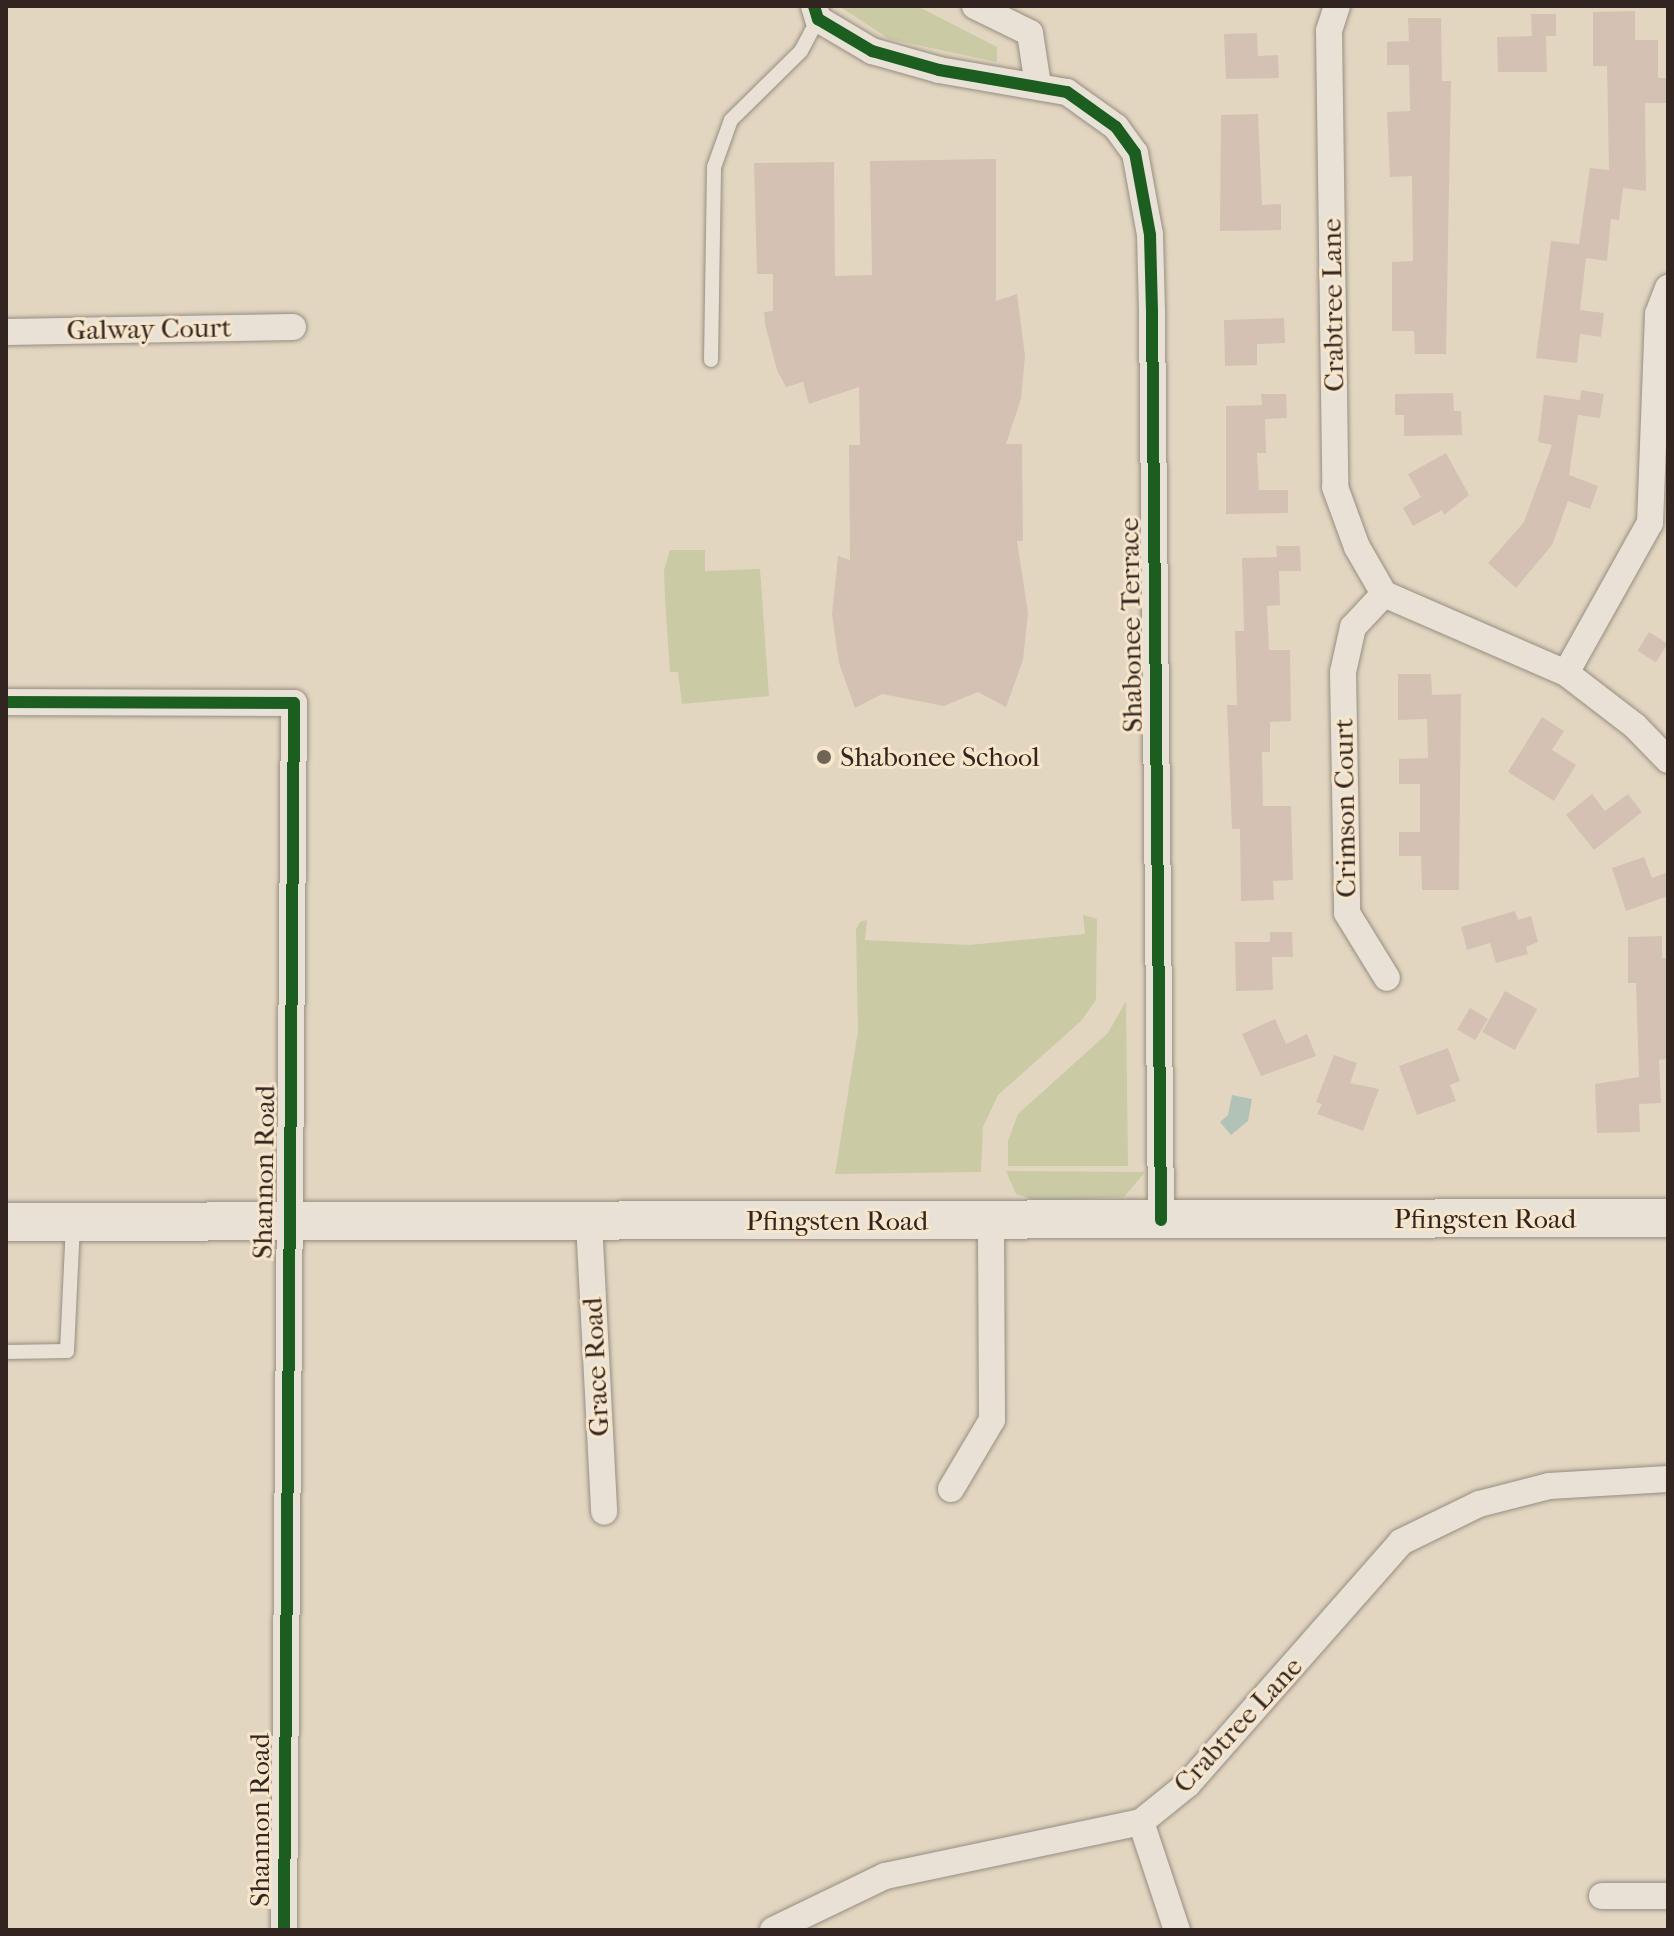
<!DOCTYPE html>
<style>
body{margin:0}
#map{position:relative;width:1674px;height:1936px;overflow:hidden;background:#e3d6c0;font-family:"IM FELL French Canon",serif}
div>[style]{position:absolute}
.green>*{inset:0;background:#cacaa5}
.water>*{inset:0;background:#b1c2b7}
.building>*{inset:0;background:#d4c1b4;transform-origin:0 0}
.roads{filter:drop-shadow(0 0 2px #978e81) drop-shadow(0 0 2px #978e81)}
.lane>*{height:14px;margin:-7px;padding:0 7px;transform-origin:7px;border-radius:7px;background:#e8e1d6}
.street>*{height:26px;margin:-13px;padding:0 13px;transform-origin:13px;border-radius:13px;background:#e8e1d6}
.secondary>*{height:38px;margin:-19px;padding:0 19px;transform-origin:19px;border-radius:19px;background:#e8e1d6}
.cycleway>*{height:12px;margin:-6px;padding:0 6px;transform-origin:6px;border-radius:6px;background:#1b5e20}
.dots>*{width:22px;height:22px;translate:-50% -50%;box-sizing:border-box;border:4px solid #f7e6cc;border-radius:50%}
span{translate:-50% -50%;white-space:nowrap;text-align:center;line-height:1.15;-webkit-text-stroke:6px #f7e6cc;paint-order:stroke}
.street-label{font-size:28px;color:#32251f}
.poi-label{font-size:28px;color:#32251f}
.left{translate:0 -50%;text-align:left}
.frame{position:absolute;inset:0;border:8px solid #32251f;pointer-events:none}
</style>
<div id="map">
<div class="green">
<i style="clip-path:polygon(839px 6px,917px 6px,997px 47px,997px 62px,889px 39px)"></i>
<i style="clip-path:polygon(670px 550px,705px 550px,705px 571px,760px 569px,769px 696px,682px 704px,678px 672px,670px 672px,665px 599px,664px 570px)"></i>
<i style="clip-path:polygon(1083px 915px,1097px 919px,1096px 1000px,1081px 1021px,998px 1095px,983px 1127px,981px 1172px,835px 1174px,858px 1031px,856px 929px,860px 922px,867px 920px,865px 940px,969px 945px,1085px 934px)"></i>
<i style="clip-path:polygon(1126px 1001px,1128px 1166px,1008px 1166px,1008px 1141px,1018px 1114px,1108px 1033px)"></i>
<i style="clip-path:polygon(1006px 1171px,1145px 1172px,1124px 1197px,1037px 1201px,1016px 1194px)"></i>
</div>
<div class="water">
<i style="clip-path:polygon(1232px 1095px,1252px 1099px,1248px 1121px,1231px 1135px,1220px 1122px,1228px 1115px)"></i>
</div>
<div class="building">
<i style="clip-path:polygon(1635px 11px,1635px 40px,1658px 40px,1658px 78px,1667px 78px,1667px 103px,1645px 103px,1646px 191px,1623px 188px,1619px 220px,1611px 219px,1607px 261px,1586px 258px,1580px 310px,1604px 313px,1601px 337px,1580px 334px,1577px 363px,1536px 358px,1551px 241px,1579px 244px,1590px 168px,1609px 170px,1607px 66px,1593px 66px,1593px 12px)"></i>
<i style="clip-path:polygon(1531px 14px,1556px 14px,1556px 36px,1546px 36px,1547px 72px,1498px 72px,1497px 37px,1532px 36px)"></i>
<i style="clip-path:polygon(1408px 18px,1441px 18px,1442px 81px,1451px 81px,1446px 354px,1415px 354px,1414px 331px,1392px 331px,1392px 262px,1413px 261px,1412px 176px,1390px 177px,1387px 112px,1410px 111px,1409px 65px,1387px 65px,1387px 42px,1409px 41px)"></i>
<i style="clip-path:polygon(1257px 33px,1258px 56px,1278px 55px,1279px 78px,1226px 79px,1224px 34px)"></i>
<i style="clip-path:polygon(1258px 114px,1262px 205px,1281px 204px,1281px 230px,1220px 231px,1221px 115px)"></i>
<i style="clip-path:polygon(996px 159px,996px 301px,1017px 294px,1025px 356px,1021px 399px,1006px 444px,1022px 444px,1023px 541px,1017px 541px,1028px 613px,1023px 660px,1006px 707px,978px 692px,944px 706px,882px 694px,855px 708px,839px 663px,832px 614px,838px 556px,850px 560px,849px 445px,860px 445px,859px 387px,809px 404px,803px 382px,786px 387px,777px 370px,765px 324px,764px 312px,773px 311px,773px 274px,757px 274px,754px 163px,834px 162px,835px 276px,872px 275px,870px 161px)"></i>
<i style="clip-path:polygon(1284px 318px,1285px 343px,1257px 344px,1257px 365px,1225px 366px,1224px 320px)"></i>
<i style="clip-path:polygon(1581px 390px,1604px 394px,1600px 418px,1578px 415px,1580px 401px,1569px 475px,1598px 486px,1590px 509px,1568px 501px,1552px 545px,1516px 588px,1488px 563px,1524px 522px,1552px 445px,1538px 442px,1544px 395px,1580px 400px)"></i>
<i style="clip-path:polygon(1453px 393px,1454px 411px,1461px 411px,1462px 435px,1404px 436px,1404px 415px,1395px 415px,1395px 394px)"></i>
<i style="clip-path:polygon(1261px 394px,1286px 394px,1287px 418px,1265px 419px,1266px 453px,1257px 453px,1259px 490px,1288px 490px,1288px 513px,1226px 514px,1226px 406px,1262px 405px)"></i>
<i style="clip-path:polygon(1446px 453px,1469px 495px,1444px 515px,1442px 510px,1413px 526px,1403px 508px,1421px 497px,1408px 474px)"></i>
<i style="clip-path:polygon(1276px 546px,1300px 546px,1301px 571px,1279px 571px,1280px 605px,1267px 606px,1269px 650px,1290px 650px,1291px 721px,1270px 722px,1270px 752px,1262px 752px,1263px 806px,1291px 806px,1293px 880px,1273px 881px,1274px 900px,1241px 901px,1240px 829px,1232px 829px,1227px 705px,1237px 705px,1235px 631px,1244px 631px,1242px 558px,1277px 557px)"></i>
<i style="left:1649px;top:632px;width:22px;height:22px;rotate:32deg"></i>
<i style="clip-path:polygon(1398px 674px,1431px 674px,1432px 695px,1461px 694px,1459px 890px,1422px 890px,1421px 856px,1399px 856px,1399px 832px,1420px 832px,1420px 784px,1399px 784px,1399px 759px,1428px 758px,1427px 719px,1398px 720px)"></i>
<i style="clip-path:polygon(1542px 717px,1564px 731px,1552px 750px,1576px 765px,1554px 801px,1508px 772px)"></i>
<i style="clip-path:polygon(1592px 794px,1605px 811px,1628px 794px,1642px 812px,1594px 850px,1566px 815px)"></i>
<i style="clip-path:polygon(1644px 857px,1652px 878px,1668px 872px,1668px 896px,1626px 911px,1612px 868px)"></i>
<i style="clip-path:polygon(1515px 911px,1518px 920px,1531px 916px,1538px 942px,1526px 947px,1528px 954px,1496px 963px,1490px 943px,1467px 950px,1461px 927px)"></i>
<i style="clip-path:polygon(1270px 932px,1292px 932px,1293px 957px,1272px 957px,1273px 990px,1236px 991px,1235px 942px,1270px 942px)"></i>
<i style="clip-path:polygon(1662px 936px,1662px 958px,1668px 958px,1668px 1059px,1659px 1060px,1661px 1103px,1639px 1104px,1640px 1132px,1597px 1133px,1595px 1084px,1639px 1077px,1636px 983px,1628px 983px,1628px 937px)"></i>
<i style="left:1505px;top:991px;width:37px;height:47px;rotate:29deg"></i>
<i style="left:1470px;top:1008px;width:21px;height:25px;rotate:31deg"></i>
<i style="clip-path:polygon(1275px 1019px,1286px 1044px,1307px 1034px,1316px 1056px,1261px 1076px,1242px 1034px)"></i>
<i style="clip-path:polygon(1448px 1048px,1460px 1081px,1450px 1085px,1456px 1101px,1417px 1115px,1399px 1066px)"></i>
<i style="clip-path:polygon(1334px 1055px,1357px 1063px,1350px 1083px,1379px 1089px,1363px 1131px,1317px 1114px,1322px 1104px,1316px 1102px)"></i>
</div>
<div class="roads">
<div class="lane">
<i style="left:711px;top:360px;width:193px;rotate:-89.1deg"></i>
<i style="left:714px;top:167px;width:50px;rotate:-70.1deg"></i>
<i style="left:731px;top:120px;width:98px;rotate:-44.6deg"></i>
<i style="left:801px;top:51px;width:36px;rotate:-62deg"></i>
<i style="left:6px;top:1352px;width:61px;rotate:-0.9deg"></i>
<i style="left:67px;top:1351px;width:128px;rotate:-87.3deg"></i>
</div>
<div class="street">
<i style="left:814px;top:6px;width:14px;rotate:73deg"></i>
<i style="left:818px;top:19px;width:63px;rotate:30.7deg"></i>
<i style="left:872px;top:51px;width:70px;rotate:15.8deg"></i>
<i style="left:939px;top:70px;width:130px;rotate:9.8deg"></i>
<i style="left:1067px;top:92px;width:60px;rotate:35.5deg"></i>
<i style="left:1116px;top:127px;width:32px;rotate:54deg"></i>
<i style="left:1135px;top:153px;width:83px;rotate:79.6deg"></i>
<i style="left:1150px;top:235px;width:76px;rotate:88.5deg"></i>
<i style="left:1152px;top:311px;width:909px;rotate:89.43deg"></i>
<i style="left:975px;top:6px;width:61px;rotate:26.1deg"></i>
<i style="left:1030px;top:33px;width:53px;rotate:81.3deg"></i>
<i style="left:1337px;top:6px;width:26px;rotate:108deg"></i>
<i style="left:1329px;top:31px;width:456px;rotate:89.2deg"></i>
<i style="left:1335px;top:487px;width:64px;rotate:69.9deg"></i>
<i style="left:1357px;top:547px;width:54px;rotate:60.1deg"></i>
<i style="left:1384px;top:594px;width:198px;rotate:23.5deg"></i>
<i style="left:1566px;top:673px;width:87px;rotate:37.5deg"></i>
<i style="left:1635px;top:726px;width:47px;rotate:45.9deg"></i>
<i style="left:6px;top:332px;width:287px;rotate:-1deg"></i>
<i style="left:1384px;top:594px;width:45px;rotate:133.2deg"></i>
<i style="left:1353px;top:627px;width:46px;rotate:102.5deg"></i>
<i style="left:1343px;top:672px;width:241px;rotate:89deg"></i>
<i style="left:1347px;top:913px;width:76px;rotate:58.4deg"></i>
<i style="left:1566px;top:673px;width:172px;rotate:-60.8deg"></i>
<i style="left:1650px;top:523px;width:209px;rotate:-87.8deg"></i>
<i style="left:1658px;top:314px;width:28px;rotate:-69deg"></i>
<i style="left:6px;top:702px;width:288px;rotate:0.2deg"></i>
<i style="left:294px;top:703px;width:1227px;rotate:90.47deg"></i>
<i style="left:589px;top:1222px;width:290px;rotate:87deg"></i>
<i style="left:951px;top:1489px;width:80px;rotate:-59.3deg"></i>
<i style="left:992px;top:1420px;width:200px;rotate:-90.3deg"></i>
<i style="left:1141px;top:1822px;width:114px;rotate:71.6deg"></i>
<i style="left:1602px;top:1896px;width:66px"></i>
<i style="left:773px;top:1930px;width:124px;rotate:-25.7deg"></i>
<i style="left:885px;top:1876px;width:262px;rotate:-11.9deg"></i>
<i style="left:1141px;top:1822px;width:60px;rotate:-39deg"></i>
<i style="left:1188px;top:1784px;width:322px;rotate:-48.6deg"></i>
<i style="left:1401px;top:1542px;width:87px;rotate:-26deg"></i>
<i style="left:1479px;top:1504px;width:72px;rotate:-14.4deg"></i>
<i style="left:1549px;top:1486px;width:119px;rotate:-3.4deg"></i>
</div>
<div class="secondary">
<i style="left:6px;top:1222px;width:1662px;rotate:-0.14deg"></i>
</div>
</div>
<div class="cycleway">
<i style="left:814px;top:6px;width:14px;rotate:73deg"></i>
<i style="left:818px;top:19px;width:63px;rotate:30.7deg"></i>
<i style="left:872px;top:51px;width:70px;rotate:15.8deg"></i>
<i style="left:939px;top:70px;width:130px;rotate:9.8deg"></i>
<i style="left:1067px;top:92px;width:60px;rotate:35.5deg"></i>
<i style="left:1116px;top:127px;width:32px;rotate:54deg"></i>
<i style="left:1135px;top:153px;width:83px;rotate:79.6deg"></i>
<i style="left:1150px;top:235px;width:76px;rotate:88.5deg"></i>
<i style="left:1152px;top:311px;width:909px;rotate:89.43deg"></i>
<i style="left:6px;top:702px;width:288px;rotate:0.2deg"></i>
<i style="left:294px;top:703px;width:1227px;rotate:90.47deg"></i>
</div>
<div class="dots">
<i style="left:824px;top:757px;background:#706357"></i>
</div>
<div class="street-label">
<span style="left:1333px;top:305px;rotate:-91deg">Crabtree Lane</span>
<span style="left:149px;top:329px;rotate:-1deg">Galway Court</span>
<span style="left:1131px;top:625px;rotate:-91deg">Shabonee Terrace</span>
<span style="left:1345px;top:808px;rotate:-91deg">Crimson Court</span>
<span style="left:264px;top:1172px;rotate:-89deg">Shannon Road</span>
<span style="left:1485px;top:1219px">Pfingsten Road</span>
<span style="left:837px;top:1221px">Pfingsten Road</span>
<span style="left:596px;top:1367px;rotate:-93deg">Grace Road</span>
<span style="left:1238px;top:1725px;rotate:-47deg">Crabtree Lane</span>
<span style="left:260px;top:1820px;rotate:-90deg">Shannon Road</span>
</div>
<div class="poi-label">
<span class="left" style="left:840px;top:757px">Shabonee School</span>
</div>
<div class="frame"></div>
</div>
